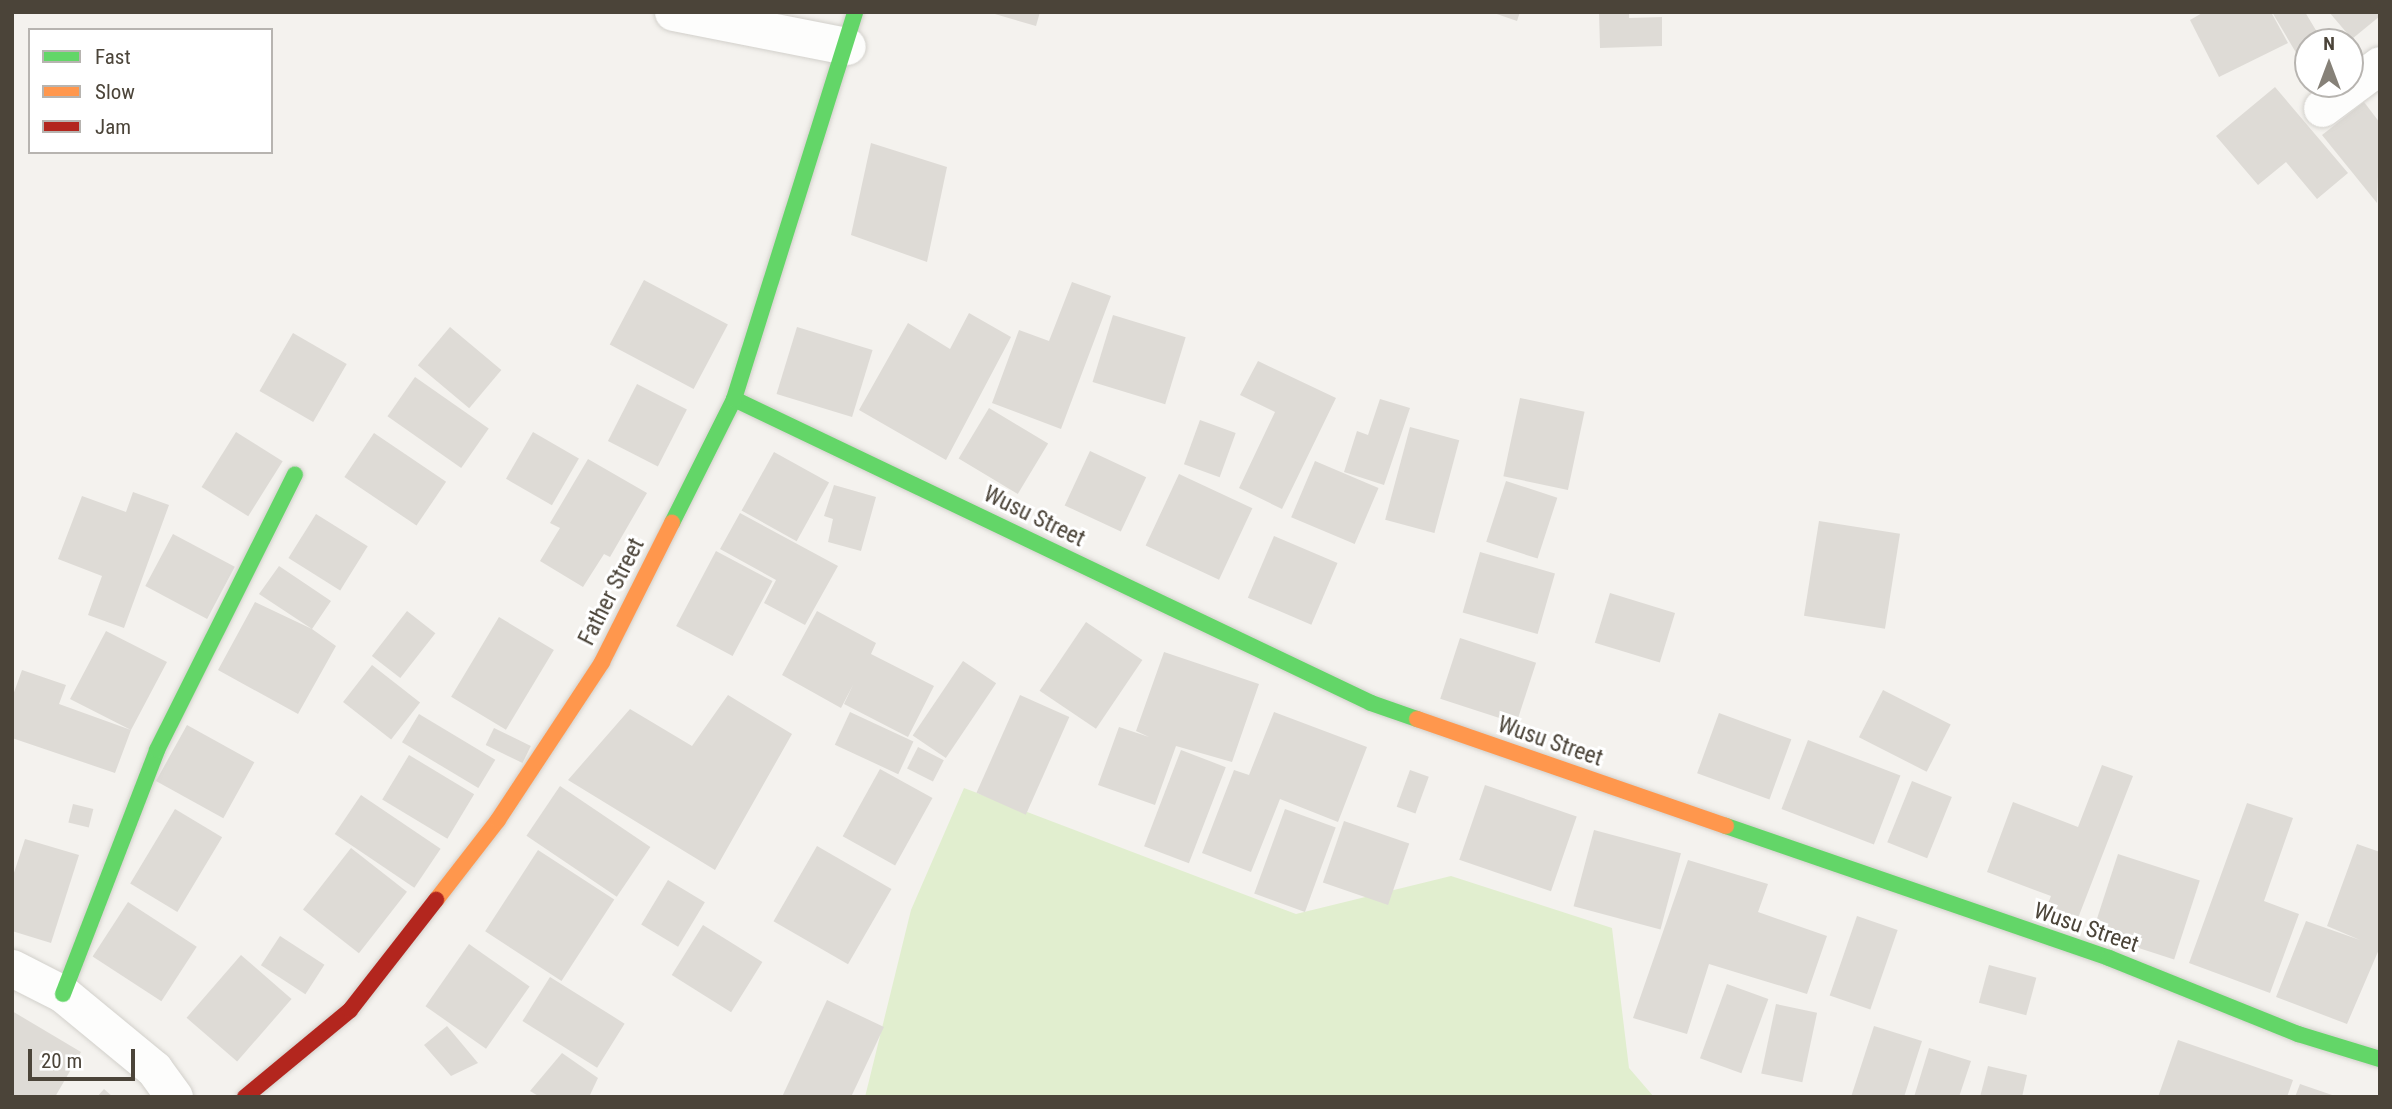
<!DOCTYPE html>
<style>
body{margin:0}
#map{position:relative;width:2392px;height:1109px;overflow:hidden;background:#f4f2ee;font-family:"Roboto Condensed",sans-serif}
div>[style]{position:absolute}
.green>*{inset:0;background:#e1eecf}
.building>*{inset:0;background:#dedbd6;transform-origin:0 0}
.roads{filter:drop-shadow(0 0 2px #d2d0cb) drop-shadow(0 0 2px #d2d0cb)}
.street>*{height:37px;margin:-18.5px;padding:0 18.5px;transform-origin:18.5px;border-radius:18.5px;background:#fdfdfc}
.fast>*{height:16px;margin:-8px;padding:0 8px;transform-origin:8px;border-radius:8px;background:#63d668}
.slow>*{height:16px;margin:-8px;padding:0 8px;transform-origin:8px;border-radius:8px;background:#ff974d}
.jam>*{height:16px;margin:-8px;padding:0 8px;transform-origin:8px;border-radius:8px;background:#b3261e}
span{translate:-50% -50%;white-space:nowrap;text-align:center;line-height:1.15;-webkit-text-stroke:6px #fff;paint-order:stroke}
.street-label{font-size:23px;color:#4b4439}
.frame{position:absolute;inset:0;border:14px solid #4b4439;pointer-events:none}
.legend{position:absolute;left:28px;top:28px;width:245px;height:126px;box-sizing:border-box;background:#fff;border:2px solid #b7b4b0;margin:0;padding:9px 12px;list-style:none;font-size:21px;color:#4b4439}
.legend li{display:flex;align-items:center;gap:14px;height:35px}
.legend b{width:35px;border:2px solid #b7b4b0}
.north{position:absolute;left:2294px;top:28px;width:70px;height:70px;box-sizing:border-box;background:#fff;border:2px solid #b7b4b0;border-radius:50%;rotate:0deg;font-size:19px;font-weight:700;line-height:28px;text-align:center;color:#4b4439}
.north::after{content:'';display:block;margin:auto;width:24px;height:32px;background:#868178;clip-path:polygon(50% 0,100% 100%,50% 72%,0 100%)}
.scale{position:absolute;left:28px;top:1049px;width:107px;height:32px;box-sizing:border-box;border:4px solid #4b4439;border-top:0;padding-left:9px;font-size:21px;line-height:24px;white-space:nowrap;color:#4b4439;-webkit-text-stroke:5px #fff;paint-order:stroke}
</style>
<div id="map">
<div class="green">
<i style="clip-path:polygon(964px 788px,1296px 914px,1451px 876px,1612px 928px,1629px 1068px,1654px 1097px,865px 1097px,911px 910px)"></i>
</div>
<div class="building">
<i style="clip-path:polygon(988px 12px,1040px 12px,1036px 26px)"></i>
<i style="clip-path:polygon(1491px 12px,1520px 12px,1517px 21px)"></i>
<i style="clip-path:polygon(1599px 12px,1629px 12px,1629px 18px,1662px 17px,1662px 46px,1600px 48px)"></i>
<i style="clip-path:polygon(2204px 12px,2271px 12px,2288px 43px,2219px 77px,2190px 20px)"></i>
<i style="clip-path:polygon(2272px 12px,2305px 12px,2323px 42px,2308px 42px,2308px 73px)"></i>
<i style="clip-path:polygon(2329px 12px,2380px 12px,2380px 16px,2352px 39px)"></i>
<i style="clip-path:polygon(2275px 87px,2348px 173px,2317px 199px,2286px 162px,2258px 185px,2216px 136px)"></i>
<i style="clip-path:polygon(2364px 102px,2380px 123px,2377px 203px,2322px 135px)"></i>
<i style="clip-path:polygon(871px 143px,947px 167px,927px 262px,851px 235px)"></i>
<i style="left:644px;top:280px;width:95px;height:73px;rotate:28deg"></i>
<i style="clip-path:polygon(1072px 282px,1111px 296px,1061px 429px,992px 403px,1019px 330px,1049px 341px)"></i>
<i style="clip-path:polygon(969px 313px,1011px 337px,946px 460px,859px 410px,908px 323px,950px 349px)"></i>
<i style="left:1113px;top:315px;width:76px;height:70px;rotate:17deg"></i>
<i style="left:450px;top:327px;width:67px;height:50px;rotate:40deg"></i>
<i style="left:797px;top:327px;width:79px;height:70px;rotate:17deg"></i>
<i style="left:293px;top:333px;width:62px;height:67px;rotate:30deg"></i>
<i style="clip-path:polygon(1258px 361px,1336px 398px,1282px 509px,1239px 488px,1275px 412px,1240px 395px)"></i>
<i style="left:415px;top:377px;width:90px;height:48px;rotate:35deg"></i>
<i style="left:637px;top:384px;width:56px;height:64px;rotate:27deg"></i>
<i style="left:1520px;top:398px;width:66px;height:80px;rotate:12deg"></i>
<i style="clip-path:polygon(1380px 399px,1410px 408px,1384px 485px,1344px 472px,1357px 431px,1368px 435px)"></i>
<i style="left:989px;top:408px;width:69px;height:59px;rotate:31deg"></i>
<i style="left:1200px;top:420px;width:38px;height:47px;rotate:20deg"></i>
<i style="left:1410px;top:427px;width:51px;height:96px;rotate:15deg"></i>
<i style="left:236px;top:432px;width:55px;height:65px;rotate:32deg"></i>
<i style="left:533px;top:432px;width:53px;height:54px;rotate:30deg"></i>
<i style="left:374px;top:433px;width:87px;height:53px;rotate:34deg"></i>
<i style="left:1090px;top:451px;width:62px;height:60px;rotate:25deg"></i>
<i style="left:774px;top:452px;width:63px;height:67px;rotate:29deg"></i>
<i style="clip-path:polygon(588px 459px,647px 493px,610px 557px,604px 554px,583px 587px,540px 561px,560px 528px,550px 523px)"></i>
<i style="left:1315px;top:461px;width:69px;height:61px;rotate:23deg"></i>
<i style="left:1179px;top:474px;width:81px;height:79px;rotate:25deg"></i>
<i style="left:1506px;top:481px;width:54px;height:64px;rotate:18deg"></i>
<i style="clip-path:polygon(834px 485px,876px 497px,861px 551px,828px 542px,833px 519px,824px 516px)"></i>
<i style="clip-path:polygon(133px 492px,169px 505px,124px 628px,88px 615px,102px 576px,58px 559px,82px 496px,126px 512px)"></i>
<i style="clip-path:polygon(740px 513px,838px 566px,805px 625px,764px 603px,776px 580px,720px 549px)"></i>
<i style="left:316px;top:514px;width:61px;height:52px;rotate:32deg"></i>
<i style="left:1819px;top:521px;width:82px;height:96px;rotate:9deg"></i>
<i style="left:173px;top:534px;width:70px;height:59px;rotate:28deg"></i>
<i style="left:1274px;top:536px;width:69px;height:67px;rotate:23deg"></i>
<i style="left:716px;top:551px;width:64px;height:85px;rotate:28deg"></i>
<i style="left:1480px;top:552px;width:78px;height:63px;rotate:16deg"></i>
<i style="clip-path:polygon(279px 566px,331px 601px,312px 629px,336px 646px,298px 714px,218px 670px,255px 602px,312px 629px,259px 594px)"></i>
<i style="left:1610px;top:593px;width:68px;height:52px;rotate:17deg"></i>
<i style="left:407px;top:611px;width:36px;height:57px;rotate:38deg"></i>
<i style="clip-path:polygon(817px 611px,876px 643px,871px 654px,934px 686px,908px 737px,844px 704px,853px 685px,841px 708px,782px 675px)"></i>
<i style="left:499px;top:617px;width:64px;height:93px;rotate:31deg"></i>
<i style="left:1086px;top:622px;width:68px;height:83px;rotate:34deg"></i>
<i style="clip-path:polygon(106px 631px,167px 662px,131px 730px,115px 773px,12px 738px,12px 698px,22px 670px,66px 685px,59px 704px,131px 730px,70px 699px)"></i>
<i style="left:1460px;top:638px;width:80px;height:64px;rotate:18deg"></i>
<i style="clip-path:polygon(1164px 652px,1259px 684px,1232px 762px,1176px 746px,1155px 805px,1098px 785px,1119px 727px,1149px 737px,1136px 731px)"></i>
<i style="left:963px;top:661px;width:40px;height:90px;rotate:34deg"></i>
<i style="left:372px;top:665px;width:61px;height:47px;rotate:38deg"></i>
<i style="left:1883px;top:690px;width:76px;height:53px;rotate:27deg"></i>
<i style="clip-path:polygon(728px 695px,792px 734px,715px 870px,568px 780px,630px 709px,692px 746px)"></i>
<i style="left:1020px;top:695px;width:54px;height:107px;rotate:24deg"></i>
<i style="left:850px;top:712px;width:70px;height:36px;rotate:25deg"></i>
<i style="clip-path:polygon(1274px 712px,1367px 747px,1338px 822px,1280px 799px,1251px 872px,1202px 853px,1234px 770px,1249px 775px)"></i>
<i style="left:1719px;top:713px;width:77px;height:64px;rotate:20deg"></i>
<i style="left:419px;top:714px;width:89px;height:33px;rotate:31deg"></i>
<i style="left:187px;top:725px;width:77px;height:64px;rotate:29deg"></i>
<i style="left:494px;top:728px;width:41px;height:19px;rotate:26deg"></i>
<i style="left:1808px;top:740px;width:99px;height:74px;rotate:21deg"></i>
<i style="left:918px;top:747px;width:29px;height:24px;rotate:27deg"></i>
<i style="left:1181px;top:750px;width:48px;height:103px;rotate:21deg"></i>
<i style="left:409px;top:755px;width:76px;height:52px;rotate:31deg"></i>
<i style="clip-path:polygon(2102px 765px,2133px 776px,2073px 931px,2042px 919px,2051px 896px,1987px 872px,2013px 802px,2078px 827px)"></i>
<i style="left:880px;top:769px;width:60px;height:77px;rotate:29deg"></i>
<i style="left:1410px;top:770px;width:20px;height:39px;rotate:20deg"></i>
<i style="left:1912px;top:781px;width:43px;height:66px;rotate:22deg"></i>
<i style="left:1485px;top:785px;width:97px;height:79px;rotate:19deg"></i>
<i style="left:560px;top:786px;width:109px;height:60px;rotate:34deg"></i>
<i style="left:361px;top:795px;width:96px;height:47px;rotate:34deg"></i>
<i style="clip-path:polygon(2247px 803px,2293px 818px,2264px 901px,2299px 914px,2270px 993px,2189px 963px)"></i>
<i style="left:73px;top:804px;width:21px;height:19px;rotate:14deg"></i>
<i style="left:175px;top:809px;width:55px;height:87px;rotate:31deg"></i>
<i style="left:1285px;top:809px;width:54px;height:90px;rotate:20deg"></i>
<i style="left:1344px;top:821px;width:69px;height:65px;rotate:19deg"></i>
<i style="left:1594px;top:830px;width:90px;height:79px;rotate:15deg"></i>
<i style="clip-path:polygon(25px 839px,79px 855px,51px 943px,12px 931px,12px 879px)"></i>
<i style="clip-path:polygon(2357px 844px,2380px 852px,2380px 947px,2347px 1024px,2276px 997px,2306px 921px,2360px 940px,2327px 926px)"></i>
<i style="left:817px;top:846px;width:86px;height:87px;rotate:30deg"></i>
<i style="left:351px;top:848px;width:71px;height:78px;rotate:38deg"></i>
<i style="left:538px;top:850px;width:91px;height:97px;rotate:33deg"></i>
<i style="left:2118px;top:854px;width:86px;height:83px;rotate:18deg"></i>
<i style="clip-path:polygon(1688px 860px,1768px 884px,1758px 912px,1827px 936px,1807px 994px,1709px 964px,1687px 1034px,1633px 1018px)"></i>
<i style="left:668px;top:880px;width:43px;height:52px;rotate:31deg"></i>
<i style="left:128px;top:902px;width:82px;height:65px;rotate:33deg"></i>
<i style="left:1857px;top:916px;width:43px;height:84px;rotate:19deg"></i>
<i style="left:703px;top:925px;width:70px;height:59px;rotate:32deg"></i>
<i style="left:280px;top:936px;width:53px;height:35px;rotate:33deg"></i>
<i style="left:469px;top:944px;width:74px;height:76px;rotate:35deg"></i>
<i style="left:241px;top:955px;width:67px;height:83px;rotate:41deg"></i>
<i style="left:1989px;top:965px;width:49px;height:39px;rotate:15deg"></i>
<i style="left:550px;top:977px;width:88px;height:52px;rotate:32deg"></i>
<i style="left:1727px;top:984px;width:44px;height:79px;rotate:20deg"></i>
<i style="clip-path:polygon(827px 1000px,884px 1027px,851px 1097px,782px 1097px)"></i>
<i style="left:1776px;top:1004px;width:42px;height:71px;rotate:12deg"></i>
<i style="clip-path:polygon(12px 1011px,81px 1052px,55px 1097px,12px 1097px)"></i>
<i style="clip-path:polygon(447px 1026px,478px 1063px,451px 1076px,424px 1045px)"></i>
<i style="clip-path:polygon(1874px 1026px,1922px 1041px,1904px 1097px,1851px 1097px)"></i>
<i style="clip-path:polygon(2178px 1040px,2293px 1080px,2287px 1097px,2158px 1097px)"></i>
<i style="clip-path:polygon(1929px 1048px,1971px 1061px,1959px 1097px,1914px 1097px)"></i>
<i style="clip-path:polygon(562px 1053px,598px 1078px,589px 1097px,540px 1097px,530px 1091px)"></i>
<i style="clip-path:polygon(1988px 1066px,2027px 1075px,2022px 1097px,1980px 1097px)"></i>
<i style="clip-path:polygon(2300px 1084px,2335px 1096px,2335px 1097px,2295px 1097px)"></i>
<i style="clip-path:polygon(104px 1089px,113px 1097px,97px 1097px)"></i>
</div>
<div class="roads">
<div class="street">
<i style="left:673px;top:12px;width:177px;rotate:11.1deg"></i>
<i style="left:2322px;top:108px;width:72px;rotate:-36.6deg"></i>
<i style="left:12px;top:968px;width:57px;rotate:27deg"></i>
<i style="left:63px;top:994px;width:118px;rotate:39.5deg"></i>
<i style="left:154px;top:1069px;width:34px;rotate:54deg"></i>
</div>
<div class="fast">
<i style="left:734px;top:399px;width:706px;rotate:25.51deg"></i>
<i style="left:1371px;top:703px;width:49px;rotate:19.2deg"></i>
<i style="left:672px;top:523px;width:139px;rotate:-63.4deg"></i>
<i style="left:734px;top:399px;width:405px;rotate:-72.6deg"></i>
<i style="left:1726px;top:826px;width:405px;rotate:19deg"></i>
<i style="left:2109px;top:958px;width:204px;rotate:21.9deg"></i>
<i style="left:2298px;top:1034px;width:86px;rotate:17deg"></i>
<i style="left:63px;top:994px;width:261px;rotate:-68.9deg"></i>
<i style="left:157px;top:750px;width:308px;rotate:-63.4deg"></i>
</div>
<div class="slow">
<i style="left:1417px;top:719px;width:327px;rotate:19.1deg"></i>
<i style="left:436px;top:900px;width:101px;rotate:-52.2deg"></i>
<i style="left:498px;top:820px;width:189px;rotate:-56.6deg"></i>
<i style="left:602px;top:662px;width:156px;rotate:-63.3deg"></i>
</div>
<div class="jam">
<i style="left:245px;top:1097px;width:136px;rotate:-39.6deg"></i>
<i style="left:350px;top:1010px;width:140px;rotate:-52deg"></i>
</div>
</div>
<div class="street-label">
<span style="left:1034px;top:517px;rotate:26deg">Wusu Street</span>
<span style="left:612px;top:592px;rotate:-63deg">Father Street</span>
<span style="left:1550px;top:742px;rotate:19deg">Wusu Street</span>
<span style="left:2086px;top:928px;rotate:19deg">Wusu Street</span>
</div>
<div class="frame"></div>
<ul class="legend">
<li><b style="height:9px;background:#63d668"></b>Fast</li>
<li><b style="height:9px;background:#ff974d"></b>Slow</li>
<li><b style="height:9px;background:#b3261e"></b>Jam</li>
</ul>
<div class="north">N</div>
<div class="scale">20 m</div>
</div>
